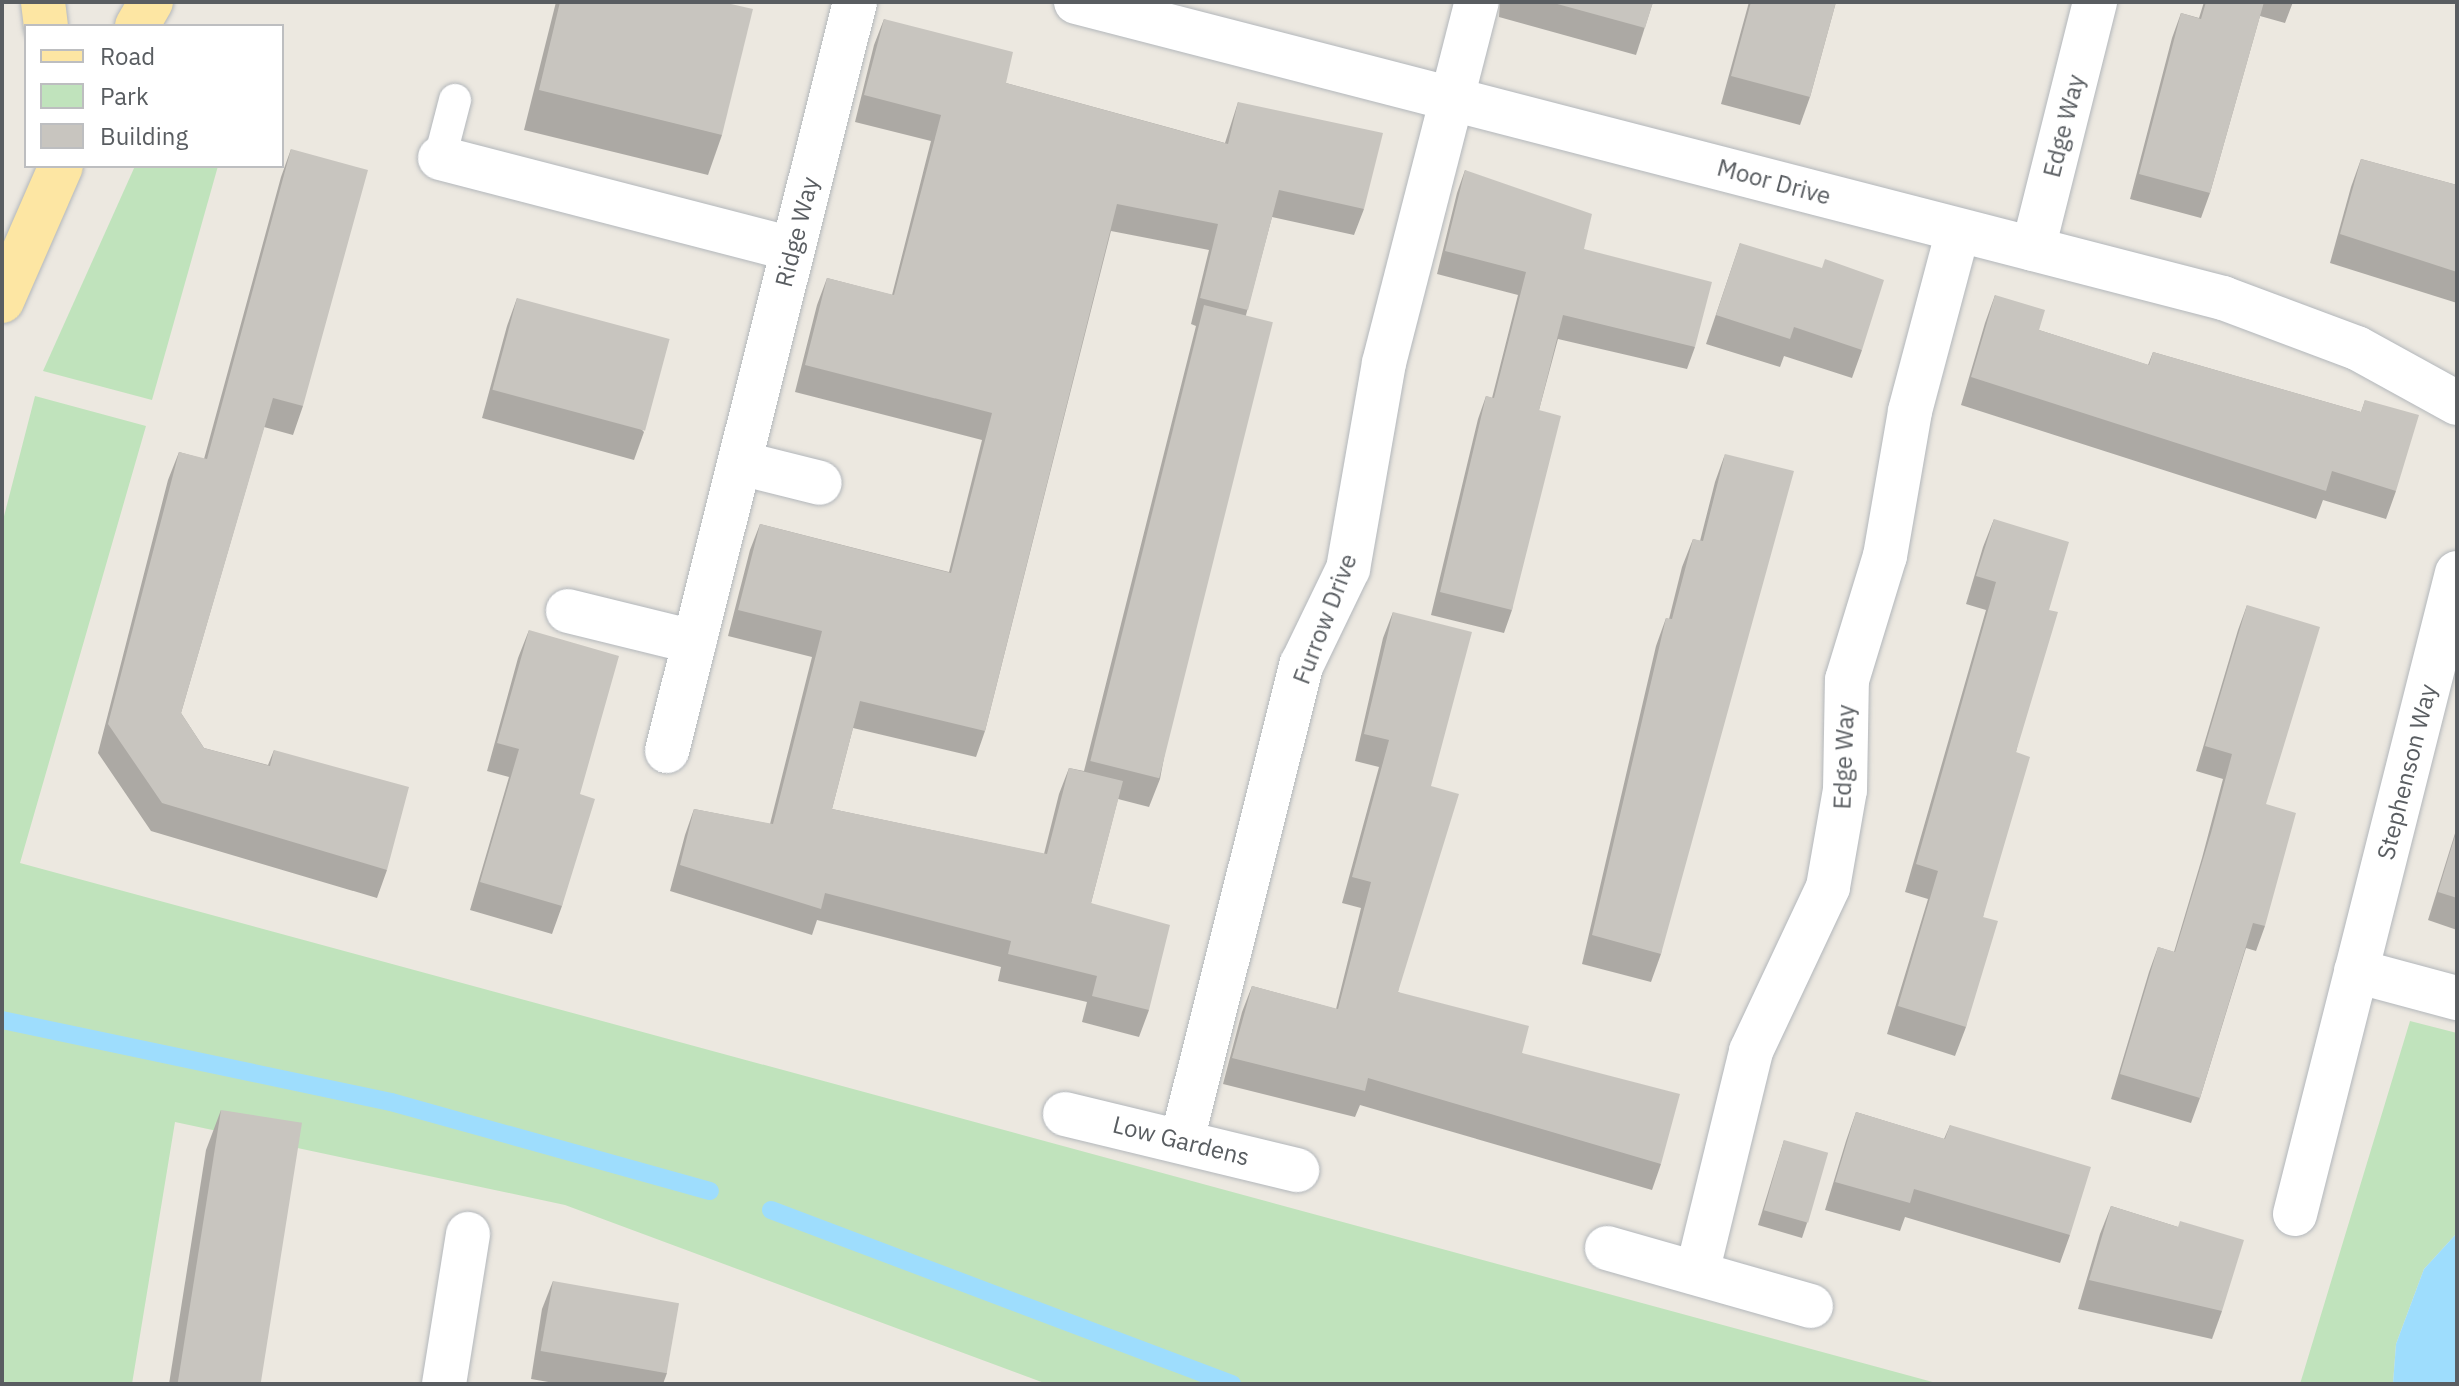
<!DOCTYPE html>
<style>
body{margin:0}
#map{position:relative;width:2459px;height:1386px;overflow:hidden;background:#ece8e0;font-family:"IBM Plex Sans",sans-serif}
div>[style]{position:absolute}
.green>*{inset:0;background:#c0e3bc}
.water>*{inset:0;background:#9eddfd}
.stream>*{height:18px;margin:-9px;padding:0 9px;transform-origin:9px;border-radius:9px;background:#9eddfd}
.roads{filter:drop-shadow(0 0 2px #b3b7bb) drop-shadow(0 0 2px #b3b7bb)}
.service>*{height:32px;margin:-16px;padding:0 16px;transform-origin:16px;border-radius:16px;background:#fff}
.minor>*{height:44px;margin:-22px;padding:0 22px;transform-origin:22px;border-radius:22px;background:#fff}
.primary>*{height:44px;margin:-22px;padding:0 22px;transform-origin:22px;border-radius:22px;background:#fde6a3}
.wall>*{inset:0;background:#aca9a4}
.building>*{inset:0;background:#c8c5bf;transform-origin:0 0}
span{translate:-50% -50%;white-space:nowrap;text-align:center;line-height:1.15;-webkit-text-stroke:8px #fff;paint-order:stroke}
.street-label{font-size:24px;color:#595d61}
.frame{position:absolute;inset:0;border:4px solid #595d61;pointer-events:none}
.legend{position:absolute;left:24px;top:24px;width:260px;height:144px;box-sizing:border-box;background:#fff;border:2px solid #bdbec0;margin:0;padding:10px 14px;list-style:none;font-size:24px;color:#595d61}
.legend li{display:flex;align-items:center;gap:16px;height:40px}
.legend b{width:40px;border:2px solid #bdbec0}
</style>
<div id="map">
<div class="green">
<i style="clip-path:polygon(135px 166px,218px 166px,152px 400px,43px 371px)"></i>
<i style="clip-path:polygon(35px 396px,146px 426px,20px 863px,1940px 1384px,1047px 1384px,565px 1205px,175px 1122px,132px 1384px,2px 1384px,2px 524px)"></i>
<i style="clip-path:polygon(2410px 1021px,2457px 1033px,2457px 1233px,2424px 1269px,2396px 1344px,2393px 1384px,2300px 1384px)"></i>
</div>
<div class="water">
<i style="clip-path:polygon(2457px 1233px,2457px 1384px,2393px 1384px,2396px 1344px,2424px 1269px)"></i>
</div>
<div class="stream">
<i style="left:2px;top:1020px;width:398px;rotate:11.9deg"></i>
<i style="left:391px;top:1102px;width:331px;rotate:15.6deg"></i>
<i style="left:771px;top:1210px;width:493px;rotate:20.7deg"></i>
</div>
<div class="roads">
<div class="service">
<i style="left:440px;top:158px;width:60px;rotate:-75.5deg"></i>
</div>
<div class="minor">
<i style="left:1076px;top:2px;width:1185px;rotate:14.47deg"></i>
<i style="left:2223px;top:298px;width:143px;rotate:20.5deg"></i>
<i style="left:2357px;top:348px;width:114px;rotate:28.8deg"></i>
<i style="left:440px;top:158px;width:364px;rotate:14.5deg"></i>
<i style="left:2033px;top:249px;width:255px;rotate:-75.9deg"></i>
<i style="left:740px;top:463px;width:82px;rotate:14deg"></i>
<i style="left:568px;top:611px;width:130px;rotate:13.8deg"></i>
<i style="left:667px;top:751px;width:772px;rotate:-75.91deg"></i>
<i style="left:2356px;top:971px;width:105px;rotate:15deg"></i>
<i style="left:1065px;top:1114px;width:239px;rotate:13.6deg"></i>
<i style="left:1182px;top:1140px;width:491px;rotate:-75.9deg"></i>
<i style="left:1302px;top:664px;width:106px;rotate:-64.2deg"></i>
<i style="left:1348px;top:569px;width:209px;rotate:-80.1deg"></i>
<i style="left:1384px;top:363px;width:373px;rotate:-75.6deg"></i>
<i style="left:2295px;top:1214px;width:661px;rotate:-75.82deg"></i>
<i style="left:1607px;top:1248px;width:212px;rotate:15.9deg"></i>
<i style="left:1697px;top:1273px;width:228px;rotate:-76.3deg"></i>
<i style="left:1751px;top:1051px;width:181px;rotate:-64.8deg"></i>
<i style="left:1828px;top:887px;width:98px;rotate:-80.1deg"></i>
<i style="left:1845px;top:790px;width:110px;rotate:-89deg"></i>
<i style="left:1847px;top:680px;width:130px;rotate:-73deg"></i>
<i style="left:1885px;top:556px;width:147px;rotate:-80.2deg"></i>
<i style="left:1910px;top:411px;width:186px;rotate:-75.1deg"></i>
<i style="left:444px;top:1384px;width:152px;rotate:-80.9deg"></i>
</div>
<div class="primary">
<i style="left:43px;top:2px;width:24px;rotate:83deg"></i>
<i style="left:137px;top:26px;width:28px;rotate:-60deg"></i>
<i style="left:2px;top:301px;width:147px;rotate:-66.4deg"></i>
</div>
</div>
<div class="wall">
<i style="clip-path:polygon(556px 2px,722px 2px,722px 135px,708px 175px,524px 130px)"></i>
<i style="clip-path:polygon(1500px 2px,1653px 2px,1636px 55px,1499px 17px)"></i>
<i style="clip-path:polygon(1749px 2px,1836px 2px,1810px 97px,1800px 125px,1721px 104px)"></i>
<i style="clip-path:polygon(2204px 2px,2293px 2px,2285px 23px,2260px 16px,2210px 193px,2201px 218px,2130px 199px,2172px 38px,2181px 13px,2199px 18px)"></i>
<i style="clip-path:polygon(evenodd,884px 19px,1006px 83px,1225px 143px,1238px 102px,1364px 209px,1354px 235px,1272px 217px,1246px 315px,1160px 779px,1149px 807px,1118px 799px,1091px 903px,1149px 1010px,1139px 1037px,1082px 1022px,1087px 1002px,998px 981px,1001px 967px,817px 920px,812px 935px,670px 891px,685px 835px,694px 809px,770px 824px,812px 657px,728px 636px,750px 550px,760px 524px,949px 572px,982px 440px,795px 392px,817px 305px,827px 278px,892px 295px,931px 141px,855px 122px,874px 45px,884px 19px,1111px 231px,1209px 250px,1191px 324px,1196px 326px,1084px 771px,1069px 768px,1059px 794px,1044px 854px,832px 809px,853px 728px,976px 757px,985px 731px,1111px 231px)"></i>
<i style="clip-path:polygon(291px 149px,303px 406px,293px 435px,264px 427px,181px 713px,204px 748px,268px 765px,274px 750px,387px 870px,377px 898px,151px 831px,98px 753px,168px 480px,179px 452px,204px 459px,281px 177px)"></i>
<i style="clip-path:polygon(2361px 159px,2457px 185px,2457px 303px,2330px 263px,2351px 187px)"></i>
<i style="clip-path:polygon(1465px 170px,1584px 249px,1695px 347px,1687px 369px,1558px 339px,1539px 410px,1512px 610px,1504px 633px,1431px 615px,1478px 419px,1486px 396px,1492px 398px,1518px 295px,1437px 274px,1457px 193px)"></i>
<i style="clip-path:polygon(1740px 243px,1862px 350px,1852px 378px,1784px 356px,1780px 367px,1706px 344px)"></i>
<i style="clip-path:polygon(1995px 295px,2039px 330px,2148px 365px,2153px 352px,2361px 412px,2365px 400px,2396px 491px,2386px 519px,2323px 500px,2316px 519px,1961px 405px,1985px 323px)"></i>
<i style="clip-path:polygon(517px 298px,644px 432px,634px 460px,482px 418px,507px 326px)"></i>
<i style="clip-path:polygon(1725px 454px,1661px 954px,1651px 982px,1582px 964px,1656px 646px,1666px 618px,1669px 619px,1682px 567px,1693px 539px,1700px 541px,1715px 482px)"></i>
<i style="clip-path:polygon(1994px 519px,2049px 610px,2016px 752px,1983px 917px,1966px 1027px,1955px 1056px,1887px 1034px,1928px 899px,1905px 892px,1986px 610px,1966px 604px,1983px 547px)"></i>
<i style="clip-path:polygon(2247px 605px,2266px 804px,2265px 926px,2256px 951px,2246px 948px,2200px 1098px,2191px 1123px,2111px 1099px,2149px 972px,2158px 947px,2174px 952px,2202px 858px,2223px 779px,2196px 771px,2238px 630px)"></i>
<i style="clip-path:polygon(1393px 612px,1431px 786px,1398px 992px,1522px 1053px,1661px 1164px,1652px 1190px,1360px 1105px,1355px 1117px,1223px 1084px,1242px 1012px,1252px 986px,1336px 1009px,1361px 908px,1342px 903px,1379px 767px,1355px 761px,1383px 638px)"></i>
<i style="clip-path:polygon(529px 630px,580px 794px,562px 906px,552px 934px,470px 910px,509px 777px,487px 771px,518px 658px)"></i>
<i style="clip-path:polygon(2457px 827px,2457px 930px,2428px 920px)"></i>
<i style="clip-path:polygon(221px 1110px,261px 1384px,169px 1384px,206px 1150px)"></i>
<i style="clip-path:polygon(1856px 1112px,1944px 1139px,1950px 1125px,2070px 1235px,2060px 1263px,1905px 1217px,1900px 1231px,1825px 1210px,1846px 1141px)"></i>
<i style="clip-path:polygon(1784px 1140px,1807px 1223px,1802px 1238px,1758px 1225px)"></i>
<i style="clip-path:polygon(2111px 1206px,2178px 1227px,2222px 1311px,2212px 1339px,2078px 1309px,2100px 1234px)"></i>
<i style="clip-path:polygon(553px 1281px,667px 1373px,663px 1384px,560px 1384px,531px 1379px,542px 1309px)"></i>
</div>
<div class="building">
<i style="clip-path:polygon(560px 2px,722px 2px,753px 9px,722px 135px,539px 90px)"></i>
<i style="clip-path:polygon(1550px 2px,1653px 2px,1645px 28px)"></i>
<i style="clip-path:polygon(1751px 2px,1836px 2px,1810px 97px,1731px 76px)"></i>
<i style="clip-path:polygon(2206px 2px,2264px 2px,2210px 193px,2139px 174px,2181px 13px,2201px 19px)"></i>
<i style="clip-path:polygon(884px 19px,1013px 52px,1006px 83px,1228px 144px,1238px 102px,1383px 133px,1364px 209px,1279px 190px,1248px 310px,1200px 298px,1218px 224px,1117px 204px,985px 731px,860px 701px,832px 809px,1047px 854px,1069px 768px,1123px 781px,1091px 903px,1170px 925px,1149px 1010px,1092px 996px,1097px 976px,1008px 954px,1011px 941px,825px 893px,821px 909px,680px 865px,694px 809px,773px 824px,822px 631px,738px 610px,760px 524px,951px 573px,992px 413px,805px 365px,827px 278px,894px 295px,941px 115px,864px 95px)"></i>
<i style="clip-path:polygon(291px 149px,368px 170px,303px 406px,273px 398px,181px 713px,204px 748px,270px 766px,274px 750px,409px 787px,387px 870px,162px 803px,108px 724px,179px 452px,207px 459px)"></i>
<i style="clip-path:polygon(2361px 159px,2457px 185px,2457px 272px,2340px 234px)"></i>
<i style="clip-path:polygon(1465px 170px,1592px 214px,1584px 249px,1712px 282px,1695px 347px,1563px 315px,1539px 410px,1561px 416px,1512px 610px,1440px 592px,1486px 396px,1494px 398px,1526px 272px,1445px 251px)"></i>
<i style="clip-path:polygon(1740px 243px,1822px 268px,1825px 259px,1884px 280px,1862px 350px,1794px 327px,1790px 339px,1716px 315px)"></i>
<i style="clip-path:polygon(1995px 295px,2045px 310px,2039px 330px,2149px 365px,2153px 352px,2361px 412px,2365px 400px,2419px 415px,2396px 491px,2332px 471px,2326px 491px,1971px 377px)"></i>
<i style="left:517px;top:298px;width:158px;height:95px;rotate:15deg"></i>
<i style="left:1204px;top:305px;width:71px;height:470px;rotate:14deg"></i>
<i style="clip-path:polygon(1725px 454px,1794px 471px,1661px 954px,1592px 935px,1666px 618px,1672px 619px,1693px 539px,1703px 541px)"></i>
<i style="clip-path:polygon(1994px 519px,2069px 542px,2049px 610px,2058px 612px,2016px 752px,2030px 757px,1983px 917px,1998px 921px,1966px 1027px,1898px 1006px,1938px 871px,1916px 864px,1996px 582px,1976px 576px)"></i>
<i style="clip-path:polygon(2247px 605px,2320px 627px,2266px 804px,2296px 813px,2265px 926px,2253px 923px,2200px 1098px,2120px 1074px,2158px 947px,2175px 952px,2211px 833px,2232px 754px,2205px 746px)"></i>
<i style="clip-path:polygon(1393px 612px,1472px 632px,1431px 786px,1459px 794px,1398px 992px,1529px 1026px,1522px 1053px,1680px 1094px,1661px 1164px,1368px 1078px,1365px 1091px,1232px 1058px,1252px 986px,1338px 1009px,1371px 882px,1352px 877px,1389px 740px,1364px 734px)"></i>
<i style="clip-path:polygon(529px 630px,619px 656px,580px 794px,595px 799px,562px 906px,480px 882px,519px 749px,497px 743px)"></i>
<i style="clip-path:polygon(2457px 829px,2457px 898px,2438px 892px)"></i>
<i style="left:221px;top:1110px;width:82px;height:278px;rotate:9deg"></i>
<i style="clip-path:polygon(1856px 1112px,1945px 1139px,1950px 1125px,2091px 1167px,2070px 1235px,1914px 1189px,1910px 1203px,1835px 1182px)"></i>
<i style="left:1784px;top:1140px;width:46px;height:73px;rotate:16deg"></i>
<i style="clip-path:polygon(2111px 1206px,2178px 1227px,2180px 1221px,2244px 1240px,2222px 1311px,2089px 1280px)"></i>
<i style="left:553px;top:1281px;width:128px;height:71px;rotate:10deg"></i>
</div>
<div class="street-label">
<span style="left:2064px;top:126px;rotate:-76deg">Edge Way</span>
<span style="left:1774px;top:182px;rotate:15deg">Moor Drive</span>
<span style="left:797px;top:232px;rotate:-76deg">Ridge Way</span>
<span style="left:1325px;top:619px;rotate:-69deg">Furrow Drive</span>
<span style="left:1844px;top:757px;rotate:-88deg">Edge Way</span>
<span style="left:2407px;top:772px;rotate:-76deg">Stephenson Way</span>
<span style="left:1181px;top:1141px;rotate:14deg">Low Gardens</span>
</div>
<div class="frame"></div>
<ul class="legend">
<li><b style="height:10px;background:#fde6a3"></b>Road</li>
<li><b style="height:22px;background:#c0e3bc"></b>Park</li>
<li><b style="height:22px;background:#c8c5bf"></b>Building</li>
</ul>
</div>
